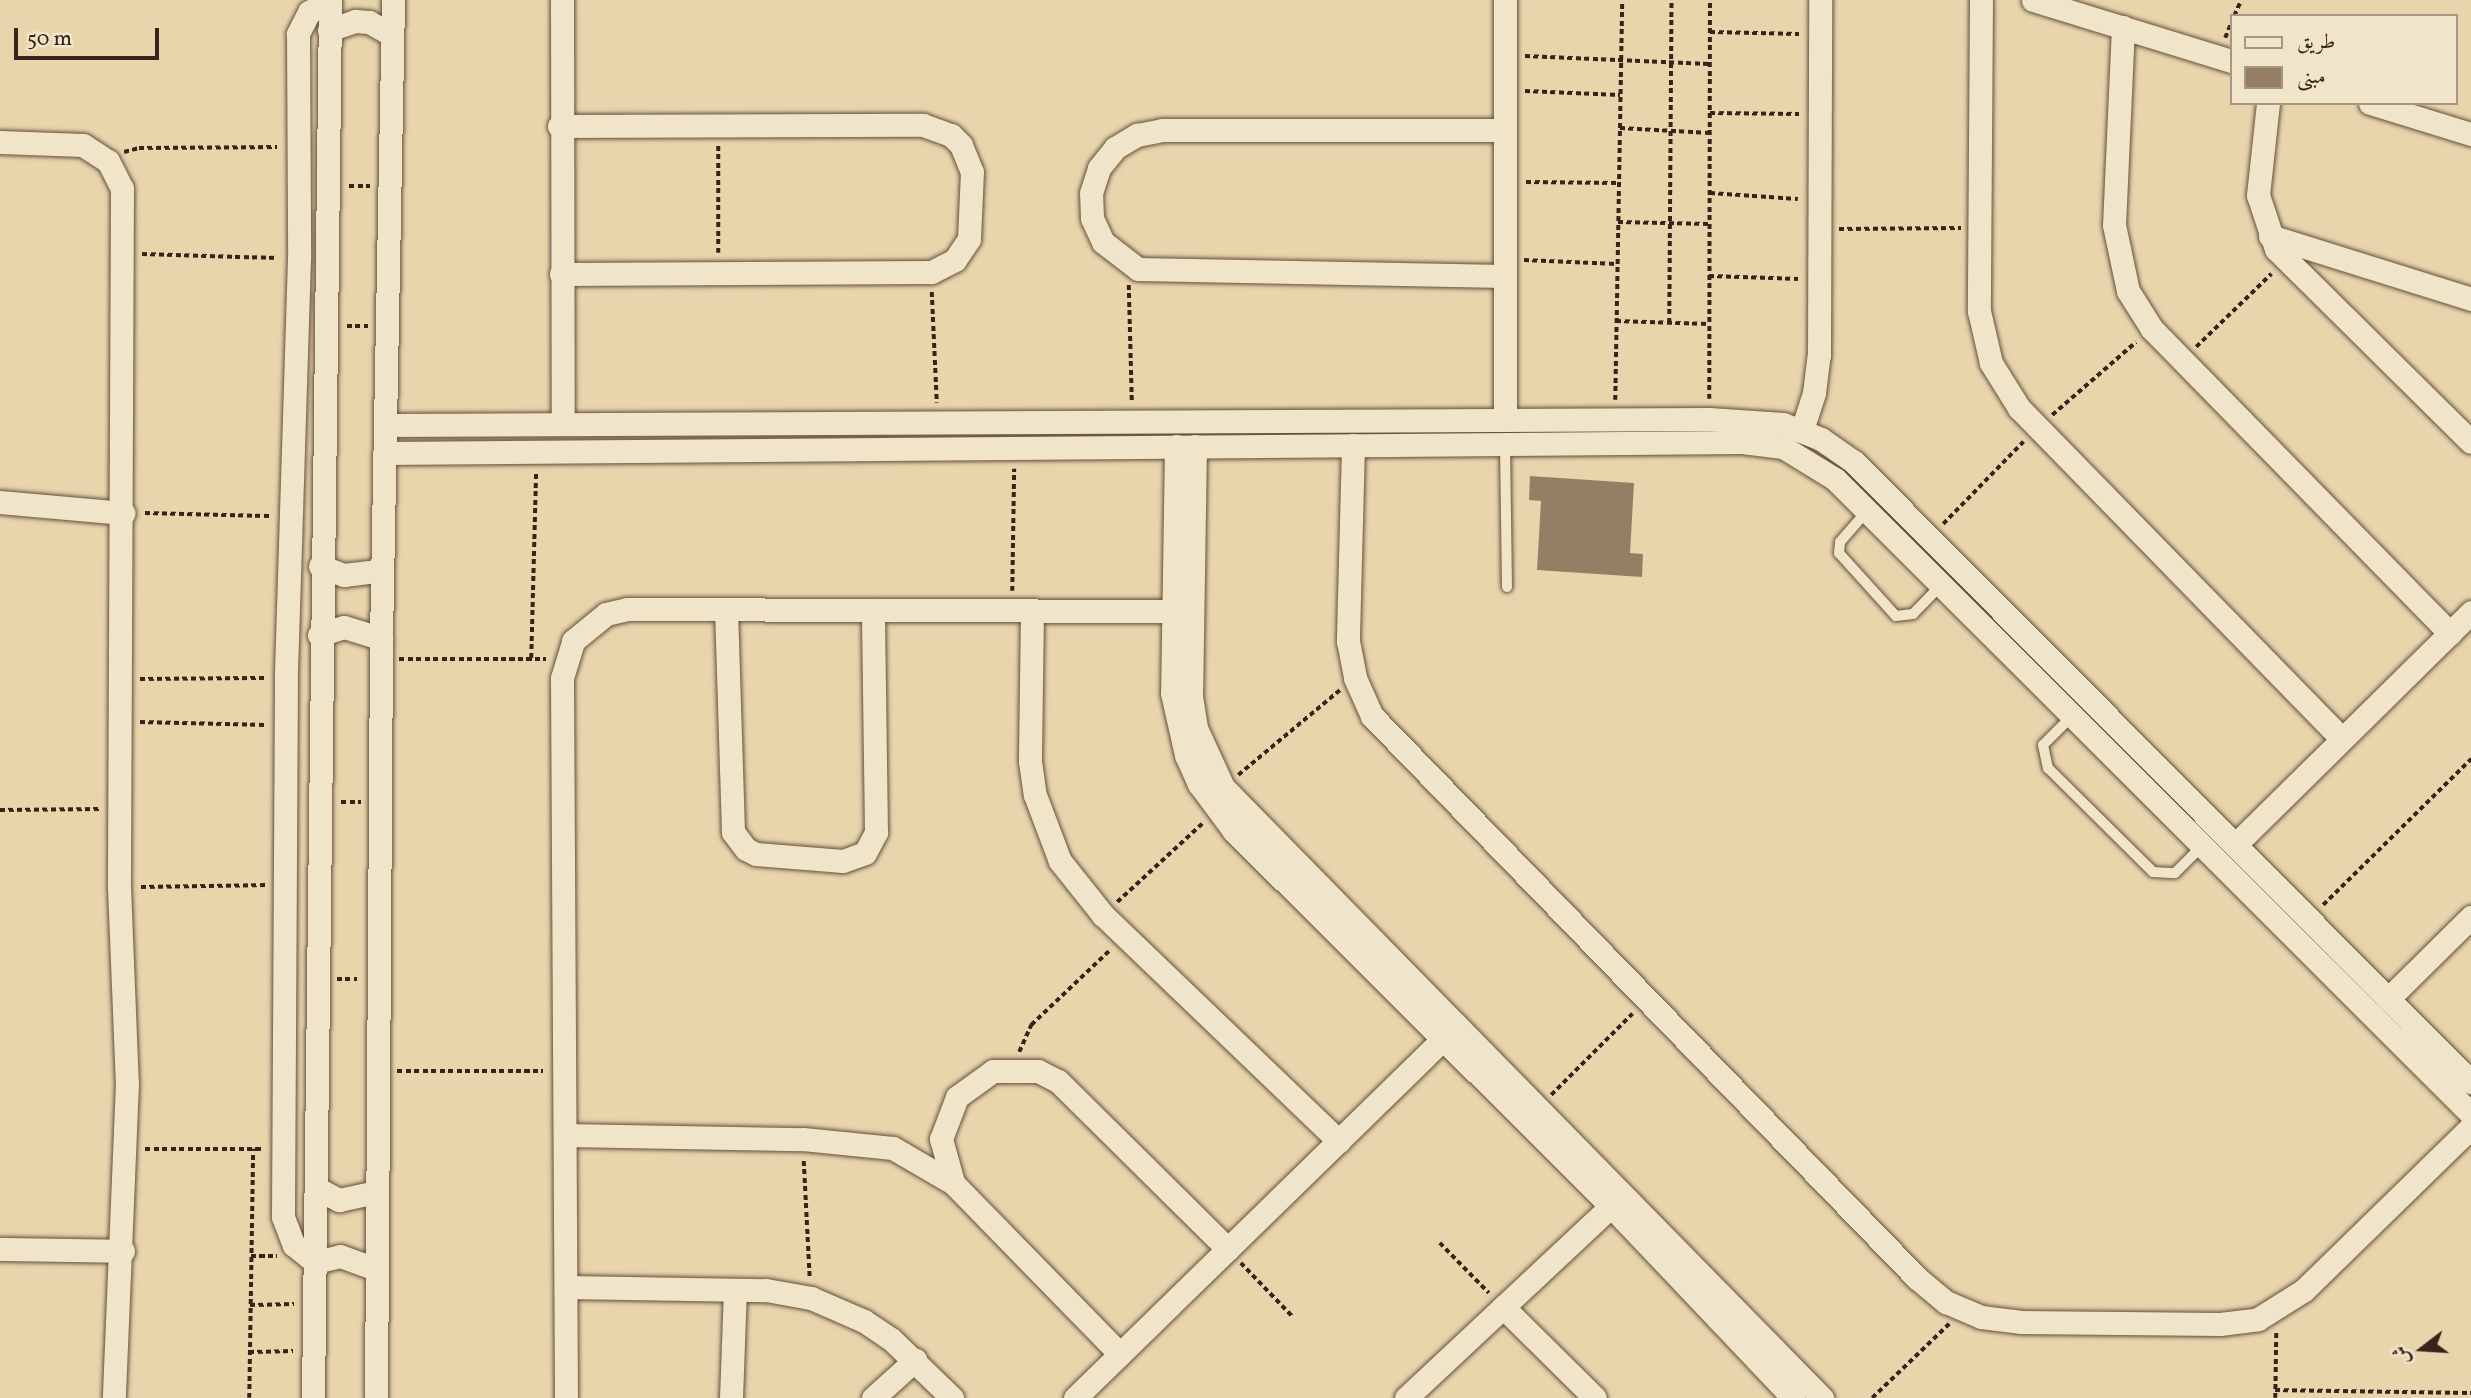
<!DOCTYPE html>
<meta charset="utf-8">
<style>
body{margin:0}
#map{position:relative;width:2471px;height:1398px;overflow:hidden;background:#e8d5ac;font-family:Vollkorn,Amiri,serif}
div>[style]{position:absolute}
.building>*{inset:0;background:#947f65}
.path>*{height:3.5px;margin-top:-1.75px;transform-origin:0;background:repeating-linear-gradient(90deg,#382219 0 5px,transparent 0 8.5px)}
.roads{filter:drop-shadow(0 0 2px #644f3e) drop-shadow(0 0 2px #644f3e)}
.service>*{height:10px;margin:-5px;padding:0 5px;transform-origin:5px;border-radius:5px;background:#f0e4c9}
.minor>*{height:23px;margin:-11.5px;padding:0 11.5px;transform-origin:11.5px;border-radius:11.5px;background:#f0e4c9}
span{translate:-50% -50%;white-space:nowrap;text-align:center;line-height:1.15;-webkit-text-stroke:5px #f0e4c9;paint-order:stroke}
.legend{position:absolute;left:2230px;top:14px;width:228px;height:91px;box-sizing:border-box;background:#f0e4c9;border:2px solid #a69683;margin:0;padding:9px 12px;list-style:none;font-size:21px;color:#382219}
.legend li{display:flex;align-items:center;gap:14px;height:35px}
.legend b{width:35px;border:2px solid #a69683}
.north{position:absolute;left:2387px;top:1314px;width:70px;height:70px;-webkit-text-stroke:5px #f0e4c9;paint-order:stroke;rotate:253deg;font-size:19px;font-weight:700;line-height:28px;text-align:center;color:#382219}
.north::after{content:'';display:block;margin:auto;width:24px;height:32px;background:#382219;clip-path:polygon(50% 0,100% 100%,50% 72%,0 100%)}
.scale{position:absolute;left:14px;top:28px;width:145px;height:32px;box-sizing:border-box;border:4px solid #382219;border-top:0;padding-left:9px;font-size:21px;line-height:24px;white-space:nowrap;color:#382219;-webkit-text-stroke:5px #f0e4c9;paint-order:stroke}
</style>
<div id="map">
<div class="building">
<i style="clip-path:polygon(1530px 476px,1634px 483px,1630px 553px,1643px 554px,1642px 577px,1537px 570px,1541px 501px,1529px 500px)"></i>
</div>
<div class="path">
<i style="left:2234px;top:16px;width:17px;rotate:-66deg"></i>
<i style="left:1710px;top:32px;width:89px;rotate:1.3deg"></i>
<i style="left:2225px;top:38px;width:16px;rotate:-68deg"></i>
<i style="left:1525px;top:56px;width:184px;rotate:2.5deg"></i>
<i style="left:1525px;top:91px;width:95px;rotate:2.4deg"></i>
<i style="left:1710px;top:113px;width:89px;rotate:0.6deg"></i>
<i style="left:1620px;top:128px;width:90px;rotate:3.2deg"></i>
<i style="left:124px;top:152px;width:16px;rotate:-15deg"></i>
<i style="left:139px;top:148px;width:138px;rotate:-0.4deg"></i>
<i style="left:1526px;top:182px;width:93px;rotate:0.6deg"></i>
<i style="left:349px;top:186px;width:21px"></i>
<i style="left:1710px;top:193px;width:88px;rotate:3.9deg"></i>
<i style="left:1618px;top:222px;width:92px;rotate:1.2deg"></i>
<i style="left:1839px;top:229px;width:122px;rotate:-0.5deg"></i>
<i style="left:718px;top:253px;width:108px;rotate:-90deg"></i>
<i style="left:142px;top:254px;width:136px;rotate:1.7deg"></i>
<i style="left:1524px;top:260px;width:93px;rotate:2.5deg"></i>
<i style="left:1709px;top:276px;width:89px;rotate:1.9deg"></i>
<i style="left:1129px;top:285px;width:117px;rotate:88.5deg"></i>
<i style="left:932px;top:292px;width:111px;rotate:87.4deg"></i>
<i style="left:1616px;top:321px;width:93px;rotate:1.8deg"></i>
<i style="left:1669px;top:323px;width:323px;rotate:-89.6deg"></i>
<i style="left:347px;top:326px;width:21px"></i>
<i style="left:2196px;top:347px;width:105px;rotate:-44.2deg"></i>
<i style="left:1709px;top:399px;width:399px;rotate:-89.9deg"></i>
<i style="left:1615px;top:400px;width:400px;rotate:-89deg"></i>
<i style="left:2052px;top:415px;width:111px;rotate:-41deg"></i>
<i style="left:145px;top:513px;width:125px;rotate:1.4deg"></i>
<i style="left:1943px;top:524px;width:115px;rotate:-45.7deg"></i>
<i style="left:1012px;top:591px;width:122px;rotate:-89.1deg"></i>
<i style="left:531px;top:658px;width:186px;rotate:-88.5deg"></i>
<i style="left:399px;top:659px;width:147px"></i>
<i style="left:140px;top:679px;width:125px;rotate:-0.5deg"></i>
<i style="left:140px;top:722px;width:125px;rotate:1.4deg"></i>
<i style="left:1238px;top:775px;width:133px;rotate:-39.8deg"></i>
<i style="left:341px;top:802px;width:20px"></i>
<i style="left:0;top:810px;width:99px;rotate:-0.6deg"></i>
<i style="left:141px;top:887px;width:125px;rotate:-0.9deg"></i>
<i style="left:1117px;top:902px;width:118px;rotate:-42.6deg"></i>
<i style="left:2323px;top:905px;width:208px;rotate:-44.6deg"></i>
<i style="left:337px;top:979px;width:20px"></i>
<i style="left:1019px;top:1052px;width:30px;rotate:-66deg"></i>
<i style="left:1031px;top:1025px;width:109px;rotate:-43.5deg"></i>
<i style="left:397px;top:1071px;width:146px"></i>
<i style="left:1551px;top:1095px;width:115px;rotate:-45deg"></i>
<i style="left:145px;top:1149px;width:119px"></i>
<i style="left:804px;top:1161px;width:118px;rotate:87.1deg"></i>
<i style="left:1440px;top:1243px;width:70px;rotate:45.6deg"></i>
<i style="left:251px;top:1256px;width:26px"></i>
<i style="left:1241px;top:1263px;width:76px;rotate:46.1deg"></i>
<i style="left:250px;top:1305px;width:44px;rotate:-1.3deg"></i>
<i style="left:249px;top:1352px;width:44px;rotate:-1.3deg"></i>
<i style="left:2275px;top:1390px;width:196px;rotate:0.9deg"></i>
<i style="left:249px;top:1398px;width:249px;rotate:-89.1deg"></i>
<i style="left:1872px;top:1398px;width:107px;rotate:-43.9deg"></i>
<i style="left:2275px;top:1398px;width:67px;rotate:-89.1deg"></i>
</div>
<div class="roads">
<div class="service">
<i style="left:1505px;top:444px;width:143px;rotate:89.2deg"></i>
<i style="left:1867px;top:511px;width:41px;rotate:131.1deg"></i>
<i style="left:1840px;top:542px;width:11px;rotate:95deg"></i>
<i style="left:1839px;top:553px;width:85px;rotate:47.9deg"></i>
<i style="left:1896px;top:616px;width:17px;rotate:-7deg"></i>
<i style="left:1913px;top:614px;width:40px;rotate:-46deg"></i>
<i style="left:2072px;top:716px;width:41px;rotate:135deg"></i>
<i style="left:2043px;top:745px;width:24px;rotate:78deg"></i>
<i style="left:2048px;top:768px;width:148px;rotate:44.7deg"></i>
<i style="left:2153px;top:872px;width:22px;rotate:3deg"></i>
<i style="left:2175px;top:873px;width:38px;rotate:-45deg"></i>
</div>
<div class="minor">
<i style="left:562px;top:0;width:424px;rotate:89.9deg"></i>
<i style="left:1981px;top:0;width:311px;rotate:90.4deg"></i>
<i style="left:1979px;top:311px;width:53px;rotate:77deg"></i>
<i style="left:1991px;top:363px;width:53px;rotate:58.1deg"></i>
<i style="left:2019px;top:408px;width:462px;rotate:45.7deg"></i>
<i style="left:2033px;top:0;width:207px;rotate:17.1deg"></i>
<i style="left:330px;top:2px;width:23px;rotate:155deg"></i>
<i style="left:309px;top:12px;width:25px;rotate:117deg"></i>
<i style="left:298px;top:34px;width:224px;rotate:89.7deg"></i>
<i style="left:299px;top:258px;width:420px;rotate:91.8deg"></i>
<i style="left:286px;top:678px;width:539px;rotate:90.32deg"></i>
<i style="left:283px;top:1217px;width:30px;rotate:69deg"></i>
<i style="left:294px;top:1245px;width:27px;rotate:39deg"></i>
<i style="left:315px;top:1262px;width:26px;rotate:-13deg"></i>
<i style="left:340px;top:1256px;width:38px;rotate:20deg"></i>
<i style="left:2123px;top:27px;width:198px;rotate:92.6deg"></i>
<i style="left:2114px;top:225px;width:67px;rotate:78deg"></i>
<i style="left:2128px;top:291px;width:45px;rotate:57.7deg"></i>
<i style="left:2152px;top:329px;width:426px;rotate:45.6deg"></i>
<i style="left:329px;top:30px;width:28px;rotate:-19deg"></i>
<i style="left:355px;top:21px;width:14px;rotate:4deg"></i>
<i style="left:369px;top:22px;width:26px;rotate:29deg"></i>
<i style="left:2268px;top:103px;width:93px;rotate:96.2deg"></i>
<i style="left:2258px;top:195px;width:57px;rotate:71.6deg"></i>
<i style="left:2276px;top:249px;width:274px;rotate:44.7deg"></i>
<i style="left:2370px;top:103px;width:106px;rotate:17.1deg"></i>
<i style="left:559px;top:126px;width:364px;rotate:-0.2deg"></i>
<i style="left:923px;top:125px;width:30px;rotate:20deg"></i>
<i style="left:951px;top:135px;width:14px;rotate:45deg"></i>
<i style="left:961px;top:145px;width:29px;rotate:68deg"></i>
<i style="left:972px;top:172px;width:67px;rotate:92.6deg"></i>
<i style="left:969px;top:239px;width:25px;rotate:124deg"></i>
<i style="left:955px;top:260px;width:27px;rotate:153deg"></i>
<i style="left:931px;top:272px;width:370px;rotate:179.7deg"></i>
<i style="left:0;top:142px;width:83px;rotate:2.1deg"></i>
<i style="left:83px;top:145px;width:30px;rotate:33deg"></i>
<i style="left:108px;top:161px;width:30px;rotate:63deg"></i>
<i style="left:122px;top:188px;width:699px;rotate:90.25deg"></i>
<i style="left:119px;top:887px;width:196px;rotate:87.7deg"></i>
<i style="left:127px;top:1083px;width:315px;rotate:92.4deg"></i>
<i style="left:2270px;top:236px;width:211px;rotate:17.4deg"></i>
<i style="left:1505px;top:276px;width:367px;rotate:-178.9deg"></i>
<i style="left:1138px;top:269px;width:44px;rotate:-142.4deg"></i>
<i style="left:1103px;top:242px;width:26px;rotate:-115deg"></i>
<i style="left:1092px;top:218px;width:25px;rotate:-92deg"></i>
<i style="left:1091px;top:193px;width:26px;rotate:-72deg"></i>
<i style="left:1099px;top:168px;width:26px;rotate:-51deg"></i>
<i style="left:1115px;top:148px;width:26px;rotate:-31deg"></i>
<i style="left:1137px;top:135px;width:25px;rotate:-11deg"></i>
<i style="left:1162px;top:130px;width:343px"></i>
<i style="left:1505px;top:420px;width:420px;rotate:-90deg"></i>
<i style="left:385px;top:425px;width:1324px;rotate:-0.26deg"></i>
<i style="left:1709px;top:419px;width:74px;rotate:3.9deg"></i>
<i style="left:1783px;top:424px;width:41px;rotate:21.5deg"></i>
<i style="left:1821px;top:439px;width:40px;rotate:34.9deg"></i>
<i style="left:1854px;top:462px;width:875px;rotate:45.14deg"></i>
<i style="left:1802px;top:430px;width:39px;rotate:-72deg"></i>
<i style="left:1814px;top:393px;width:38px;rotate:-83deg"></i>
<i style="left:1819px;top:355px;width:355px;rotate:-89.8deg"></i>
<i style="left:1353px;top:445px;width:196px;rotate:91.5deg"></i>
<i style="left:1348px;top:641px;width:38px;rotate:79deg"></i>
<i style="left:1355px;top:678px;width:42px;rotate:65.9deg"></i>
<i style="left:1372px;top:716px;width:783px;rotate:45.88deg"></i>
<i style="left:1917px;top:1278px;width:38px;rotate:40deg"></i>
<i style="left:1946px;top:1302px;width:38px;rotate:23deg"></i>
<i style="left:1981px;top:1317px;width:39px;rotate:7deg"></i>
<i style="left:2020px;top:1322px;width:200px;rotate:0.6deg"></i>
<i style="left:2220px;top:1324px;width:38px;rotate:-7deg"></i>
<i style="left:2258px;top:1319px;width:54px;rotate:-32.2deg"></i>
<i style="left:2304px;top:1290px;width:233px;rotate:-44.3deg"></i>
<i style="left:1176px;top:446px;width:247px;rotate:90.9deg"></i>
<i style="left:1172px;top:693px;width:64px;rotate:77.3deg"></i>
<i style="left:1186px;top:755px;width:32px;rotate:66deg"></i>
<i style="left:1199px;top:784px;width:59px;rotate:53.3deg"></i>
<i style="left:1234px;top:831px;width:532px;rotate:44.85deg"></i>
<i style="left:1611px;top:1206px;width:265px;rotate:46.5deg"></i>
<i style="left:1195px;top:446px;width:250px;rotate:90.9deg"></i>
<i style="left:1191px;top:696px;width:32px;rotate:81deg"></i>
<i style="left:1196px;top:728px;width:65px;rotate:65.4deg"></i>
<i style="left:1223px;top:787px;width:856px;rotate:45.57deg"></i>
<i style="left:384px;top:453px;width:1358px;rotate:-0.46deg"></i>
<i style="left:1742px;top:442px;width:41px;rotate:7deg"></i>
<i style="left:1783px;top:447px;width:61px;rotate:31.6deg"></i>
<i style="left:1835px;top:479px;width:899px;rotate:44.95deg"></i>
<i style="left:0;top:502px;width:124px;rotate:5.1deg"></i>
<i style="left:320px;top:566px;width:26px;rotate:21deg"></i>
<i style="left:344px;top:575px;width:38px;rotate:-7deg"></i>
<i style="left:726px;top:609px;width:223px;rotate:88.2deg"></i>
<i style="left:733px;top:832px;width:21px;rotate:53deg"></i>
<i style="left:746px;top:849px;width:11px;rotate:27deg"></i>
<i style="left:756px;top:854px;width:87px;rotate:4.6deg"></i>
<i style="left:843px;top:861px;width:23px;rotate:-20deg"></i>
<i style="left:865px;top:853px;width:24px;rotate:-62deg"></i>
<i style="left:876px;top:832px;width:222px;rotate:-90.8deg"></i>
<i style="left:1032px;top:611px;width:150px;rotate:90.8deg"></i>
<i style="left:1030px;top:761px;width:34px;rotate:82deg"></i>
<i style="left:1035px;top:795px;width:71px;rotate:69.3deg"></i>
<i style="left:1060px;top:861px;width:69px;rotate:51.5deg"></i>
<i style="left:1103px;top:915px;width:327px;rotate:43.8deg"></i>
<i style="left:319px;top:635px;width:26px;rotate:-18deg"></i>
<i style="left:344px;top:627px;width:39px;rotate:17deg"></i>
<i style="left:2235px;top:845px;width:332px;rotate:-44.6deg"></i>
<i style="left:2388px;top:999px;width:117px;rotate:-44.7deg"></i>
<i style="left:565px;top:1135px;width:238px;rotate:1deg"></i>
<i style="left:803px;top:1139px;width:90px;rotate:5.7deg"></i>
<i style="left:893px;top:1148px;width:69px;rotate:30.3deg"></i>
<i style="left:953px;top:1183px;width:239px;rotate:45.7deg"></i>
<i style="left:953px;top:1182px;width:45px;rotate:-105.6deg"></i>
<i style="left:941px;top:1139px;width:45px;rotate:-69.1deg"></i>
<i style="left:957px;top:1097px;width:44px;rotate:-35.8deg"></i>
<i style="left:993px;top:1071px;width:45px"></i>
<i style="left:1038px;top:1071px;width:22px;rotate:27deg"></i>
<i style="left:1058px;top:1081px;width:239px;rotate:44.7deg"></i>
<i style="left:316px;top:1188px;width:26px;rotate:28deg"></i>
<i style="left:339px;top:1200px;width:38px;rotate:-12deg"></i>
<i style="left:0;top:1249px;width:123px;rotate:0.9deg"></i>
<i style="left:566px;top:1287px;width:200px;rotate:0.9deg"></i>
<i style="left:766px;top:1290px;width:46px;rotate:10.1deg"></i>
<i style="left:811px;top:1298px;width:58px;rotate:23.5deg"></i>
<i style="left:864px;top:1321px;width:32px;rotate:34deg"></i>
<i style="left:891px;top:1339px;width:85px;rotate:44deg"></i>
<i style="left:1503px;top:1307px;width:129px;rotate:44.7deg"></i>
<i style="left:313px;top:1398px;width:1398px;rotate:-89.3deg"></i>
<i style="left:376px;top:1398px;width:760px;rotate:-89.62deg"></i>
<i style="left:381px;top:638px;width:638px;rotate:-88.92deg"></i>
<i style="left:566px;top:1398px;width:720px;rotate:-90.32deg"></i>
<i style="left:562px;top:678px;width:39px;rotate:-73deg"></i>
<i style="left:573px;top:641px;width:43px;rotate:-39.3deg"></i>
<i style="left:606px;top:614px;width:22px;rotate:-13deg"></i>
<i style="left:627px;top:609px;width:545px;rotate:0.21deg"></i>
<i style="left:731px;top:1398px;width:108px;rotate:-87.9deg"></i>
<i style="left:873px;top:1398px;width:57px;rotate:-42.1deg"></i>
<i style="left:1075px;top:1398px;width:514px;rotate:-44.29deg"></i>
<i style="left:1406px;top:1398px;width:281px;rotate:-43.1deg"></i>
</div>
</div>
<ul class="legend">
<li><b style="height:9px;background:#f0e4c9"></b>طريق</li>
<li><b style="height:19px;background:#947f65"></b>مبنى</li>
</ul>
<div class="north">ش</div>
<div class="scale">50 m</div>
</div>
